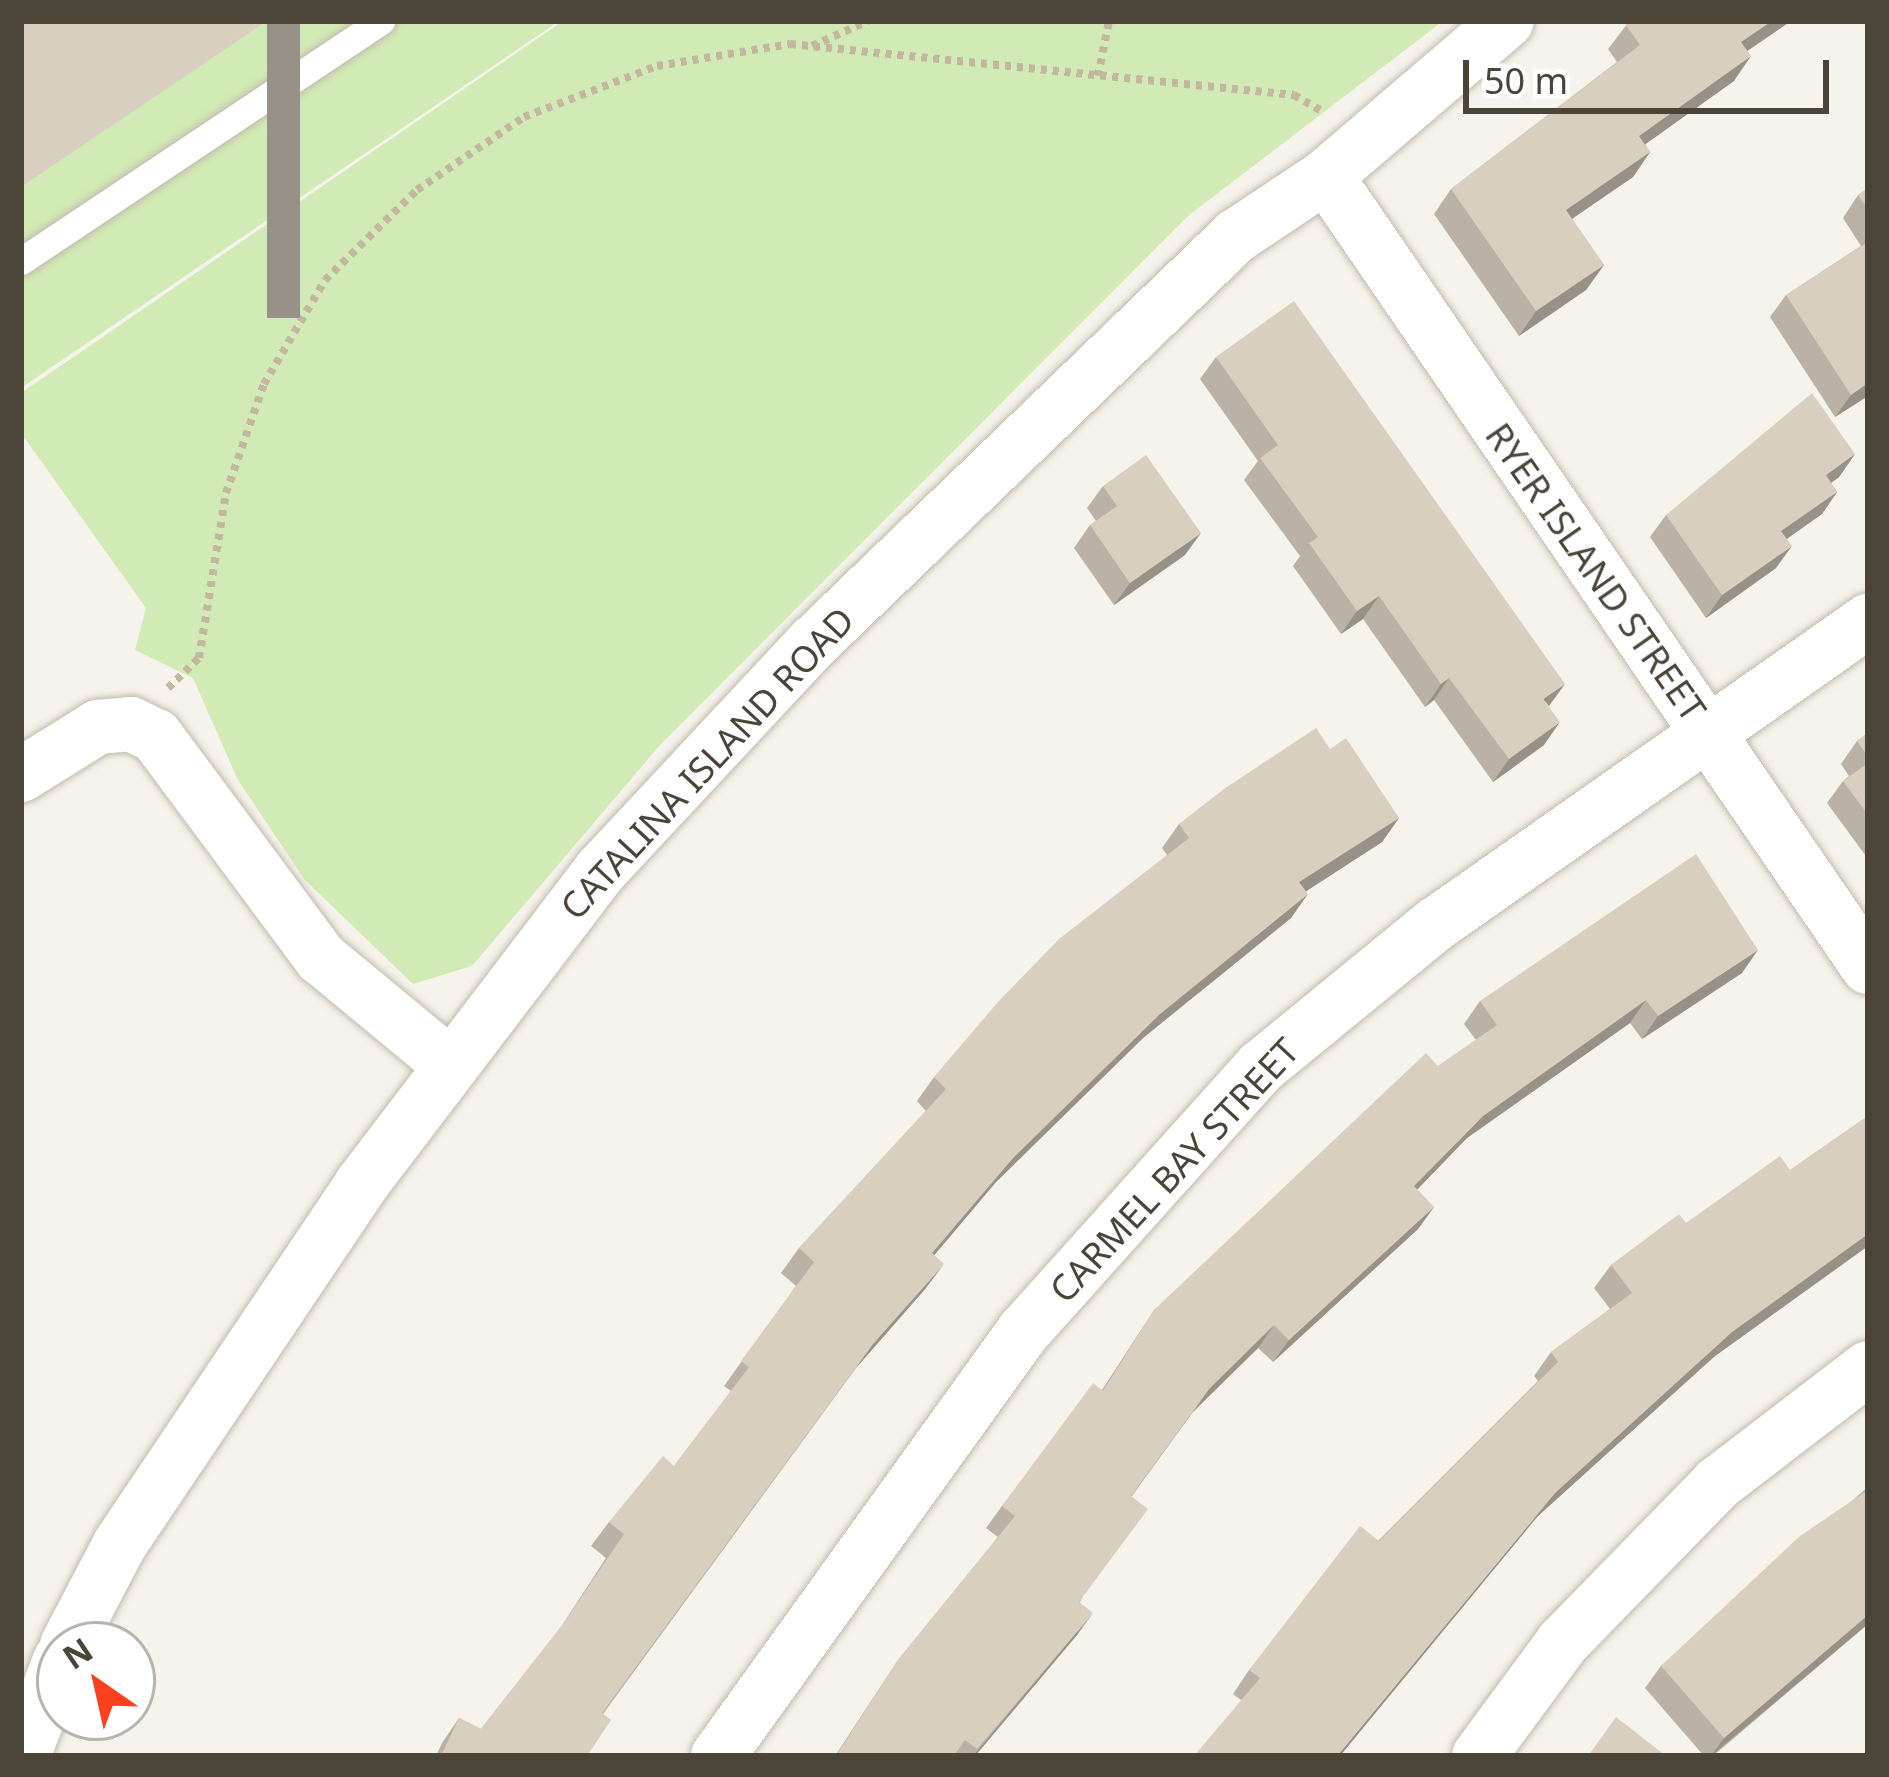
<!DOCTYPE html>
<style>
body{margin:0}
#map{position:relative;width:1889px;height:1777px;overflow:hidden;background:#f6f3ec;font-family:"Noto Sans",sans-serif}
div>[style]{position:absolute}
.green>*{inset:0;background:#d2eab5}
.path>*{height:8px;margin-top:-4px;transform-origin:0;background:repeating-linear-gradient(90deg,#c4b79f 0 6px,transparent 0 12px)}
.roads{filter:drop-shadow(0 0 3px #c2bbae) drop-shadow(0 0 3px #c2bbae)}
.lane>*{height:27px;margin:-13.5px;padding:0 13.5px;transform-origin:13.5px;border-radius:13.5px;background:#fff}
.street>*{height:54px;margin:-27px;padding:0 27px;transform-origin:27px;border-radius:27px;background:#fff}
.wall>*{inset:0;background:#bab2a6}
.shaded-wall>*{inset:0;background:#979187;transform-origin:0 0}
.building>*{inset:0;background:#d8cfc1}
span{translate:-50% -50%;white-space:nowrap;text-align:center;line-height:1.15;-webkit-text-stroke:9px #fff;paint-order:stroke}
.street-label{font-size:36px;color:#4b4439}
.frame{position:absolute;inset:0;border:24px solid #4b4439;pointer-events:none}
.north{position:absolute;left:36px;top:1621px;width:120px;height:120px;box-sizing:border-box;background:#fff;border:3px solid #b7b4b0;border-radius:50%;rotate:326deg;font-size:33px;font-weight:700;line-height:48px;text-align:center;color:#4b4439}
.north::after{content:'';display:block;margin:auto;width:42px;height:54px;background:#fc3f1d;clip-path:polygon(50% 0,100% 100%,50% 72%,0 100%)}
.scale{position:absolute;left:1463px;top:60px;width:366px;height:54px;box-sizing:border-box;border:6px solid #4b4439;border-top:0;padding-left:15px;font-size:36px;line-height:42px;white-space:nowrap;color:#4b4439;-webkit-text-stroke:9px #fff;paint-order:stroke}
</style>
<div id="map">
<div class="green">
<i style="clip-path:polygon(21px 21px,559px 21px,21px 388px)"></i>
<i style="clip-path:polygon(563px 21px,1443px 21px,1188px 216px,660px 745px,472px 966px,413px 984px,304px 879px,238px 780px,193px 678px,135px 650px,146px 608px,21px 433px,21px 393px)"></i>
</div>
<div class="path">
<i style="left:812px;top:46px;width:61px;rotate:-24.1deg"></i>
<i style="left:1098px;top:76px;width:56px;rotate:-78.7deg"></i>
<i style="left:168px;top:688px;width:43px;rotate:-44.1deg"></i>
<i style="left:199px;top:658px;width:167px;rotate:-80.7deg"></i>
<i style="left:226px;top:493px;width:115px;rotate:-70.8deg"></i>
<i style="left:264px;top:384px;width:121px;rotate:-59.6deg"></i>
<i style="left:325px;top:280px;width:129px;rotate:-44.4deg"></i>
<i style="left:417px;top:190px;width:130px;rotate:-34.3deg"></i>
<i style="left:524px;top:117px;width:142px;rotate:-21deg"></i>
<i style="left:657px;top:66px;width:135px;rotate:-9.4deg"></i>
<i style="left:790px;top:44px;width:507px;rotate:5.78deg"></i>
<i style="left:1294px;top:95px;width:32px;rotate:30deg"></i>
</div>
<div class="roads">
<div class="lane">
<i style="left:21px;top:261px;width:433px;rotate:-33.7deg"></i>
</div>
<div class="street">
<i style="left:1326px;top:176px;width:959px;rotate:55.58deg"></i>
<i style="left:21px;top:775px;width:91px;rotate:-31.9deg"></i>
<i style="left:98px;top:727px;width:33px;rotate:-5deg"></i>
<i style="left:131px;top:724px;width:28px;rotate:26deg"></i>
<i style="left:156px;top:736px;width:277px;rotate:53.4deg"></i>
<i style="left:321px;top:958px;width:166px;rotate:39.6deg"></i>
<i style="left:67px;top:1645px;width:114px;rotate:-62.3deg"></i>
<i style="left:120px;top:1544px;width:432px;rotate:-56.1deg"></i>
<i style="left:361px;top:1185px;width:397px;rotate:-52.7deg"></i>
<i style="left:602px;top:869px;width:309px;rotate:-47deg"></i>
<i style="left:813px;top:643px;width:587px;rotate:-43.9deg"></i>
<i style="left:1236px;top:236px;width:108px;rotate:-33.7deg"></i>
<i style="left:1326px;top:176px;width:238px;rotate:-40.6deg"></i>
<i style="left:23px;top:1756px;width:103px;rotate:-68.9deg"></i>
<i style="left:718px;top:1756px;width:522px;rotate:-54.27deg"></i>
<i style="left:1023px;top:1332px;width:356px;rotate:-48.1deg"></i>
<i style="left:1261px;top:1067px;width:226px;rotate:-39.3deg"></i>
<i style="left:1436px;top:924px;width:528px;rotate:-35.05deg"></i>
<i style="left:1479px;top:1756px;width:142px;rotate:-53.6deg"></i>
<i style="left:1563px;top:1642px;width:221px;rotate:-45.7deg"></i>
<i style="left:1717px;top:1484px;width:190px;rotate:-37.5deg"></i>
</div>
</div>
<div class="wall">
<i style="clip-path:polygon(1627px 21px,1791px 21px,1747px 51px,1734px 81px,1645px 144px,1650px 152px,1633px 177px,1572px 219px,1604px 265px,1586px 290px,1519px 336px,1434px 214px,1451px 189px,1617px 62px,1608px 49px,1628px 23px)"></i>
<i style="clip-path:polygon(1868px 188px,1868px 396px,1835px 417px,1770px 317px,1786px 295px,1861px 246px,1843px 218px,1858px 195px)"></i>
<i style="clip-path:polygon(1216px 357px,1548px 706px,1544px 745px,1493px 782px,1434px 700px,1425px 707px,1363px 619px,1341px 634px,1293px 566px,1300px 556px,1244px 480px,1258px 461px,1200px 379px)"></i>
<i style="clip-path:polygon(1855px 454px,1839px 477px,1831px 483px,1837px 492px,1822px 514px,1787px 539px,1776px 568px,1706px 618px,1650px 537px,1666px 515px)"></i>
<i style="clip-path:polygon(1103px 486px,1185px 555px,1114px 605px,1074px 548px,1090px 525px,1096px 521px,1087px 508px)"></i>
<i style="clip-path:polygon(1868px 733px,1868px 859px,1827px 803px,1843px 781px,1849px 776px,1841px 764px,1857px 741px)"></i>
<i style="clip-path:polygon(1330px 749px,1399px 818px,1382px 842px,1306px 891px,1291px 918px,1143px 1038px,996px 1182px,934px 1255px,926px 1288px,856px 1368px,603px 1714px,587px 1756px,436px 1756px,442px 1743px,459px 1718px,481px 1729px,561px 1627px,606px 1558px,591px 1546px,609px 1522px,674px 1466px,731px 1391px,724px 1386px,796px 1286px,781px 1273px,799px 1248px,926px 1111px,917px 1101px,934px 1077px,1167px 855px,1162px 848px,1179px 824px)"></i>
<i style="clip-path:polygon(1742px 973px,1642px 1039px,1630px 1023px,1467px 1138px,1417px 1190px,1434px 1207px,1418px 1229px,1273px 1362px,1258px 1348px,1193px 1412px,1132px 1496px,1080px 1602px,1077px 1635px,975px 1756px,835px 1756px,898px 1660px,998px 1537px,986px 1528px,1002px 1506px,1102px 1390px,1154px 1310px,1438px 1066px,1476px 1040px,1464px 1024px,1480px 1001px)"></i>
<i style="clip-path:polygon(1868px 1116px,1868px 1246px,1715px 1356px,1538px 1516px,1241px 1700px,1233px 1694px,1249px 1670px,1538px 1381px,1534px 1376px,1551px 1352px,1610px 1309px,1594px 1288px,1611px 1265px,1686px 1223px,1790px 1170px)"></i>
<i style="clip-path:polygon(1868px 1487px,1868px 1624px,1713px 1756px,1704px 1756px,1645px 1688px,1661px 1666px)"></i>
</div>
<div class="shaded-wall">
<i style="left:267px;top:21px;width:33px;height:297px"></i>
<i style="clip-path:polygon(1772px 21px,1791px 21px,1724px 67px,1741px 42px)"></i>
<i style="clip-path:polygon(1751px 56px,1734px 81px,1622px 161px,1639px 136px)"></i>
<i style="clip-path:polygon(1650px 152px,1633px 177px,1548px 235px,1566px 210px)"></i>
<i style="clip-path:polygon(1604px 265px,1586px 290px,1519px 336px,1536px 311px)"></i>
<i style="clip-path:polygon(1868px 383px,1868px 396px,1835px 417px,1851px 395px)"></i>
<i style="clip-path:polygon(1855px 454px,1839px 477px,1810px 498px,1826px 475px)"></i>
<i style="clip-path:polygon(1837px 492px,1822px 514px,1766px 553px,1781px 531px)"></i>
<i style="clip-path:polygon(1201px 533px,1185px 555px,1114px 605px,1130px 583px)"></i>
<i style="clip-path:polygon(1792px 546px,1776px 568px,1706px 618px,1722px 595px)"></i>
<i style="clip-path:polygon(1379px 596px,1363px 619px,1341px 634px,1357px 611px)"></i>
<i style="clip-path:polygon(1449px 678px,1434px 700px,1425px 707px,1441px 684px)"></i>
<i style="clip-path:polygon(1565px 684px,1549px 706px,1543px 699px)"></i>
<i style="clip-path:polygon(1560px 722px,1544px 745px,1493px 782px,1509px 759px)"></i>
<i style="clip-path:polygon(1399px 818px,1382px 842px,1282px 907px,1299px 882px)"></i>
<i style="clip-path:polygon(1308px 894px,1291px 918px,1143px 1038px,996px 1182px,915px 1278px,932px 1253px,1013px 1158px,1160px 1014px)"></i>
<i style="clip-path:polygon(1758px 950px,1742px 973px,1642px 1039px,1658px 1016px)"></i>
<i style="clip-path:polygon(1646px 1000px,1630px 1023px,1467px 1138px,1398px 1209px,1414px 1186px,1483px 1116px)"></i>
<i style="clip-path:polygon(1434px 1207px,1418px 1229px,1273px 1362px,1289px 1340px)"></i>
<i style="clip-path:polygon(1868px 1234px,1868px 1246px,1715px 1356px,1538px 1516px,1340px 1756px,1337px 1756px,1555px 1493px,1732px 1332px)"></i>
<i style="clip-path:polygon(944px 1264px,926px 1288px,856px 1368px,873px 1344px)"></i>
<i style="clip-path:polygon(1274px 1325px,1258px 1348px,1193px 1412px,1209px 1389px)"></i>
<i style="clip-path:polygon(1093px 1613px,1077px 1635px,975px 1756px,973px 1756px)"></i>
<i style="clip-path:polygon(1868px 1615px,1868px 1624px,1711px 1756px,1724px 1738px)"></i>
</div>
<div class="building">
<i style="clip-path:polygon(21px 21px,267px 21px,21px 187px)"></i>
<i style="clip-path:polygon(1630px 21px,1772px 21px,1741px 42px,1751px 56px,1639px 136px,1650px 152px,1566px 210px,1604px 265px,1536px 311px,1451px 189px,1640px 45px,1625px 24px)"></i>
<i style="clip-path:polygon(1868px 188px,1868px 209px,1858px 195px)"></i>
<i style="clip-path:polygon(1868px 242px,1868px 383px,1851px 395px,1786px 295px)"></i>
<i style="clip-path:polygon(1294px 301px,1565px 684px,1543px 699px,1560px 722px,1509px 759px,1449px 678px,1441px 684px,1379px 596px,1357px 611px,1309px 543px,1318px 537px,1260px 458px,1278px 445px,1216px 357px)"></i>
<i style="clip-path:polygon(1812px 393px,1855px 454px,1826px 475px,1837px 492px,1781px 531px,1792px 546px,1722px 595px,1666px 515px)"></i>
<i style="clip-path:polygon(1146px 455px,1201px 533px,1130px 583px,1090px 525px,1117px 506px,1103px 486px)"></i>
<i style="clip-path:polygon(1316px 728px,1330px 749px,1346px 738px,1399px 818px,1299px 882px,1308px 894px,1160px 1014px,1013px 1158px,932px 1253px,944px 1264px,873px 1344px,602px 1713px,611px 1720px,587px 1756px,441px 1756px,459px 1718px,481px 1729px,566px 1620px,624px 1534px,609px 1522px,663px 1456px,674px 1466px,749px 1367px,741px 1361px,814px 1262px,799px 1248px,946px 1089px,934px 1077px,998px 1002px,1059px 939px,1189px 838px,1179px 824px,1224px 789px)"></i>
<i style="clip-path:polygon(1868px 733px,1868px 757px,1857px 741px)"></i>
<i style="clip-path:polygon(1868px 763px,1868px 815px,1843px 781px)"></i>
<i style="clip-path:polygon(1696px 854px,1758px 950px,1658px 1016px,1646px 1000px,1483px 1116px,1414px 1186px,1434px 1207px,1289px 1340px,1274px 1325px,1209px 1389px,1131px 1496px,1148px 1509px,1079px 1602px,1093px 1613px,977px 1749px,965px 1740px,954px 1756px,836px 1756px,898px 1660px,1015px 1516px,1002px 1506px,1093px 1383px,1103px 1391px,1154px 1310px,1426px 1053px,1438px 1066px,1497px 1025px,1480px 1001px)"></i>
<i style="clip-path:polygon(1868px 1116px,1868px 1234px,1732px 1332px,1555px 1493px,1337px 1756px,1194px 1756px,1260px 1678px,1249px 1670px,1360px 1526px,1379px 1541px,1558px 1362px,1551px 1352px,1632px 1293px,1611px 1265px,1679px 1214px,1686px 1223px,1780px 1156px,1790px 1170px)"></i>
<i style="clip-path:polygon(1868px 1490px,1868px 1615px,1724px 1738px,1661px 1666px,1800px 1536px)"></i>
<i style="clip-path:polygon(1616px 1717px,1666px 1756px,1588px 1756px)"></i>
</div>
<div class="street-label">
<span style="left:1596px;top:572px;rotate:55deg">RYER ISLAND STREET</span>
<span style="left:707px;top:763px;rotate:-47deg">CATALINA ISLAND ROAD</span>
<span style="left:1174px;top:1170px;rotate:-47deg">CARMEL BAY STREET</span>
</div>
<div class="frame"></div>
<div class="north">N</div>
<div class="scale">50 m</div>
</div>
